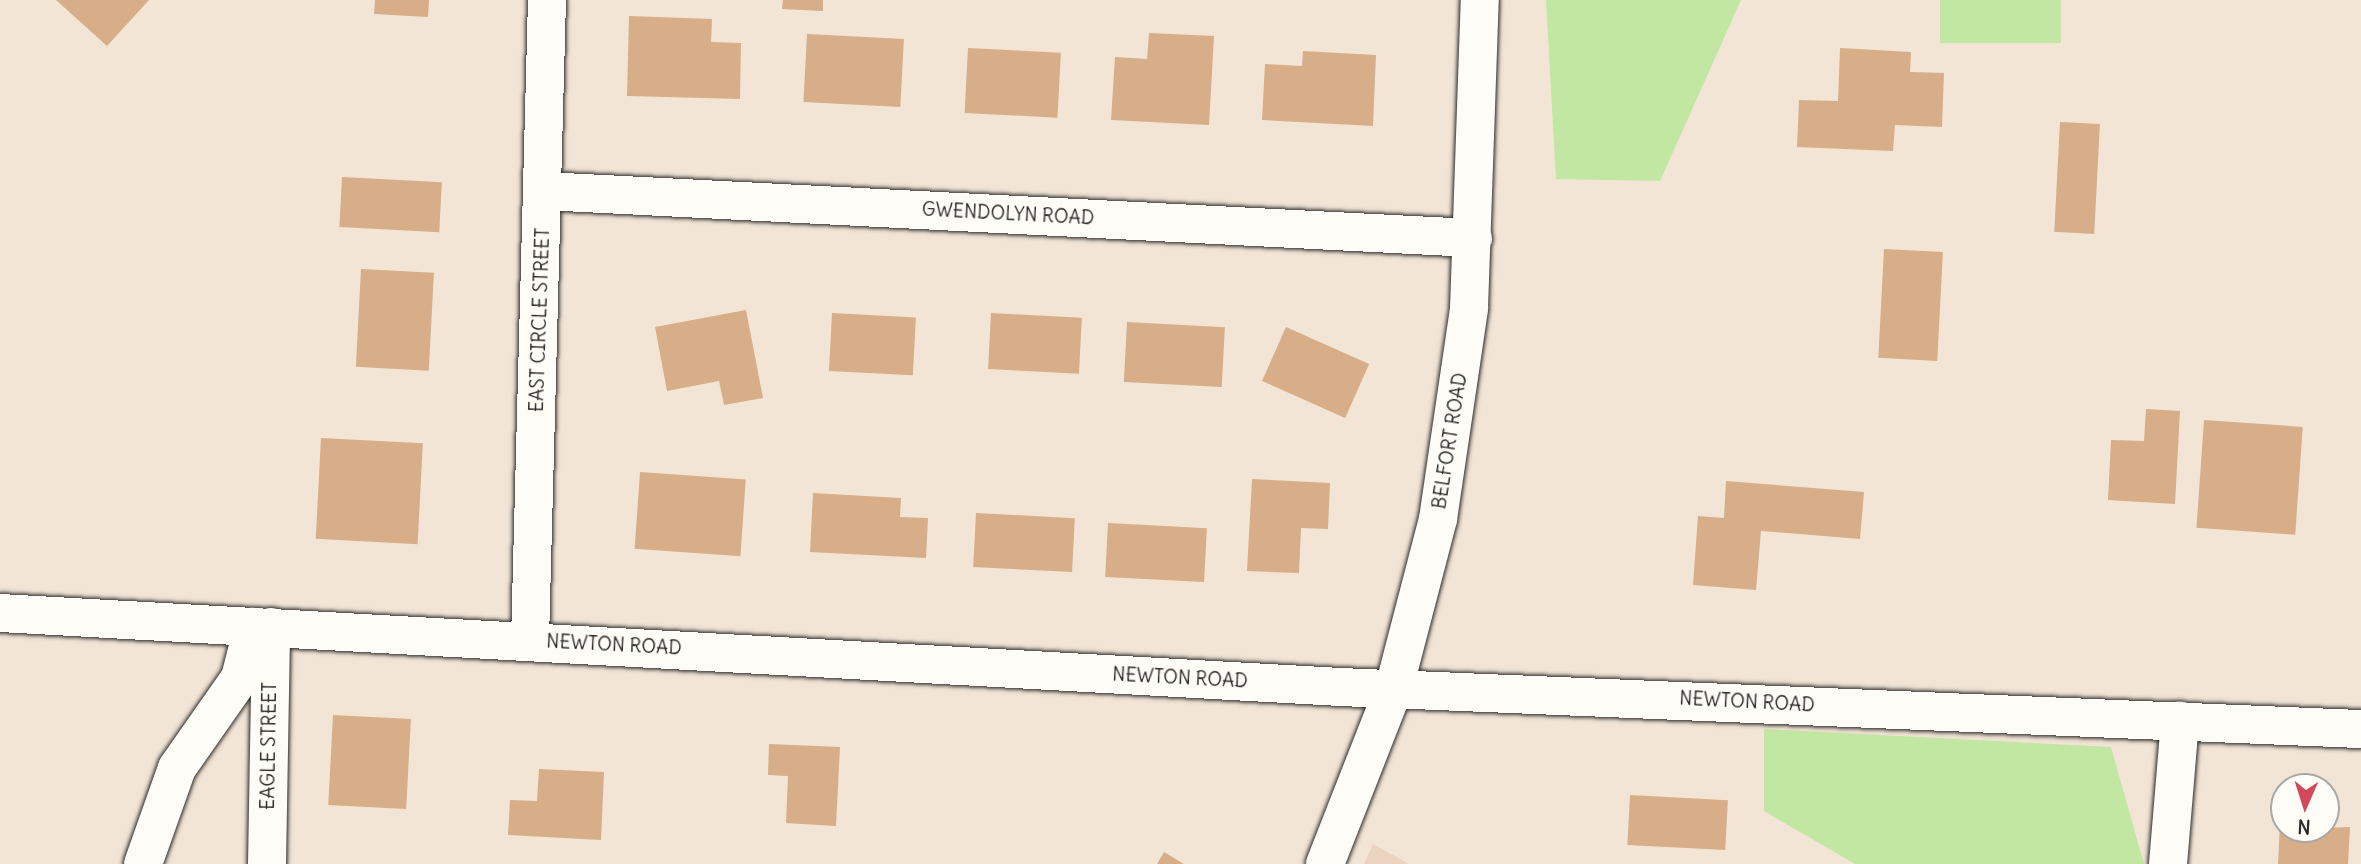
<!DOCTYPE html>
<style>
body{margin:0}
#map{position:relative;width:2361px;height:864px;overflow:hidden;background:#f2e5d6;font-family:Delius,sans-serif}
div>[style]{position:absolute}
.built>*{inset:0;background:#ead4bf}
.green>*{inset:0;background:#c1e7a2;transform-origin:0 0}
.building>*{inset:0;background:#d7ae88;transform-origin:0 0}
.roads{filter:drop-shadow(0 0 2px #2b2b2b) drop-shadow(0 0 2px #2b2b2b)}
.minor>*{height:38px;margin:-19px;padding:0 19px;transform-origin:19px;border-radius:19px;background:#fdfcf7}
span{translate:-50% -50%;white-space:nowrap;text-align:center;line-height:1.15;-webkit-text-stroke:6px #fdfcf7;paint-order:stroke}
.street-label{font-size:19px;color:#2b2b2b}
.north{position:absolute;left:2270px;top:773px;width:70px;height:70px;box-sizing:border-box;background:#fdfcf7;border:2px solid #a9a8a5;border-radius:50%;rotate:183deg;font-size:19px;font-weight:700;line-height:28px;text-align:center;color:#2b2b2b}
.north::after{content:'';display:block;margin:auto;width:24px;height:32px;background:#d1495b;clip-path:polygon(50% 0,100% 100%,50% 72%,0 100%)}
</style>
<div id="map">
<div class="built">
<i style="clip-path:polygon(1373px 844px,1409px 864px,1364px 864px)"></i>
</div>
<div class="green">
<i style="clip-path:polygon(1546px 0,1741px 0,1660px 181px,1556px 179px)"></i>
<i style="left:1940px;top:0;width:121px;height:43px"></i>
<i style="clip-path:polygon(1764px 729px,2111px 747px,2144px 864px,1855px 864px,1764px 811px)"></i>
</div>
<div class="building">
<i style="clip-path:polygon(56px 0,149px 0,107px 46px)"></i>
<i style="clip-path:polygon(375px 0,429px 0,428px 17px,374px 14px)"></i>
<i style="clip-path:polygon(783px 0,823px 0,823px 11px,782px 9px)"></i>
<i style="clip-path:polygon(629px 16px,712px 19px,711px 42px,741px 43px,740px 99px,627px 96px)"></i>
<i style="clip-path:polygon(1149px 33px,1214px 36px,1209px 125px,1111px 120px,1115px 57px,1147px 59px)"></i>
<i style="left:807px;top:34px;width:97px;height:68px;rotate:3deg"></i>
<i style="left:968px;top:48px;width:93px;height:65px;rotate:3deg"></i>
<i style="clip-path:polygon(1840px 48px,1911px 52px,1910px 72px,1944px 73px,1942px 127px,1895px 125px,1893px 151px,1797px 147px,1799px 100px,1838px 101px)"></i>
<i style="clip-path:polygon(1303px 51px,1376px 55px,1373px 126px,1262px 120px,1265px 64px,1302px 66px)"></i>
<i style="left:2060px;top:122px;width:40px;height:110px;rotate:3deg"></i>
<i style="left:342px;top:177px;width:100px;height:50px;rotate:3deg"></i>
<i style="left:1884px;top:249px;width:59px;height:109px;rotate:3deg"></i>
<i style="left:361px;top:269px;width:73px;height:98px;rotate:3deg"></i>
<i style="clip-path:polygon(746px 310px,763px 398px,724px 405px,719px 381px,667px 391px,655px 327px)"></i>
<i style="left:832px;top:313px;width:84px;height:58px;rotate:3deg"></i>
<i style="left:991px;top:313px;width:91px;height:56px;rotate:3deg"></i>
<i style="left:1127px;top:322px;width:98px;height:60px;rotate:3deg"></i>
<i style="left:1286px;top:327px;width:91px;height:59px;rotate:24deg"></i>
<i style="clip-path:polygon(2146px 409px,2180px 411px,2175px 504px,2108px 500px,2111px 440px,2144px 441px)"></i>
<i style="left:2204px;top:420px;width:99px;height:108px;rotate:4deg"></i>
<i style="left:321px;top:438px;width:102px;height:101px;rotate:3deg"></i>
<i style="left:640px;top:472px;width:106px;height:77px;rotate:4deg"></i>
<i style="clip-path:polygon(1252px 479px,1330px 483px,1328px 529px,1301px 528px,1299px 573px,1247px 571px)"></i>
<i style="clip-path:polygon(1726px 481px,1864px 492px,1860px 539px,1761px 531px,1756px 590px,1693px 585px,1698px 516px,1724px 518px)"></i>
<i style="clip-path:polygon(813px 493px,901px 498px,900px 517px,928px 518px,926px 558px,810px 552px)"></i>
<i style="left:976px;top:513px;width:99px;height:54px;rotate:3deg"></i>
<i style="left:1108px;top:523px;width:99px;height:54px;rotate:3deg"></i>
<i style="left:333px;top:715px;width:78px;height:90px;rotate:3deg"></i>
<i style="clip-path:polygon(769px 744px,840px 747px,836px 826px,786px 823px,788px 776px,768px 775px)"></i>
<i style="clip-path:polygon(539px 769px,604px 772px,601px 840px,508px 835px,510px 800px,537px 801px)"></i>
<i style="left:1630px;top:795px;width:98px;height:50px;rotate:3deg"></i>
<i style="clip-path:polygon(2280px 823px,2284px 829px,2350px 827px,2348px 864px,2278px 864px)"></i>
<i style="clip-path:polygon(1164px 852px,1184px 864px,1157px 864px)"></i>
</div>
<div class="roads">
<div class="minor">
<i style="left:544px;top:191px;width:930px;rotate:2.9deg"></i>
<i style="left:0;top:613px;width:1342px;rotate:3.16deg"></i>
<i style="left:1340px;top:687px;width:1022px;rotate:2.36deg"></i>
<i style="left:530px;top:640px;width:640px;rotate:-88.48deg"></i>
<i style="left:143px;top:864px;width:102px;rotate:-70.5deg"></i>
<i style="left:177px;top:768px;width:110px;rotate:-55deg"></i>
<i style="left:240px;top:678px;width:53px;rotate:-75.7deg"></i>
<i style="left:267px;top:864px;width:237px;rotate:-89deg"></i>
<i style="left:1325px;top:864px;width:189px;rotate:-68.6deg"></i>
<i style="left:1394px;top:688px;width:175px;rotate:-75.4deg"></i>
<i style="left:1438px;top:519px;width:213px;rotate:-81.6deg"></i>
<i style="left:1469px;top:308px;width:308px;rotate:-88deg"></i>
<i style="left:2168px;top:864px;width:144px;rotate:-85.2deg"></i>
</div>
</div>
<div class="street-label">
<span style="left:1008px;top:214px;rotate:3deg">GWENDOLYN ROAD</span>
<span style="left:540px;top:320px;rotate:-88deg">EAST CIRCLE STREET</span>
<span style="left:1450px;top:441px;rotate:-81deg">BELFORT ROAD</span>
<span style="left:614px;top:645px;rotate:3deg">NEWTON ROAD</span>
<span style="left:1180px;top:678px;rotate:3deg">NEWTON ROAD</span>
<span style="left:1747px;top:702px;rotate:3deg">NEWTON ROAD</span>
<span style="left:269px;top:746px;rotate:-89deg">EAGLE STREET</span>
</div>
<div class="north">N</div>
</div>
